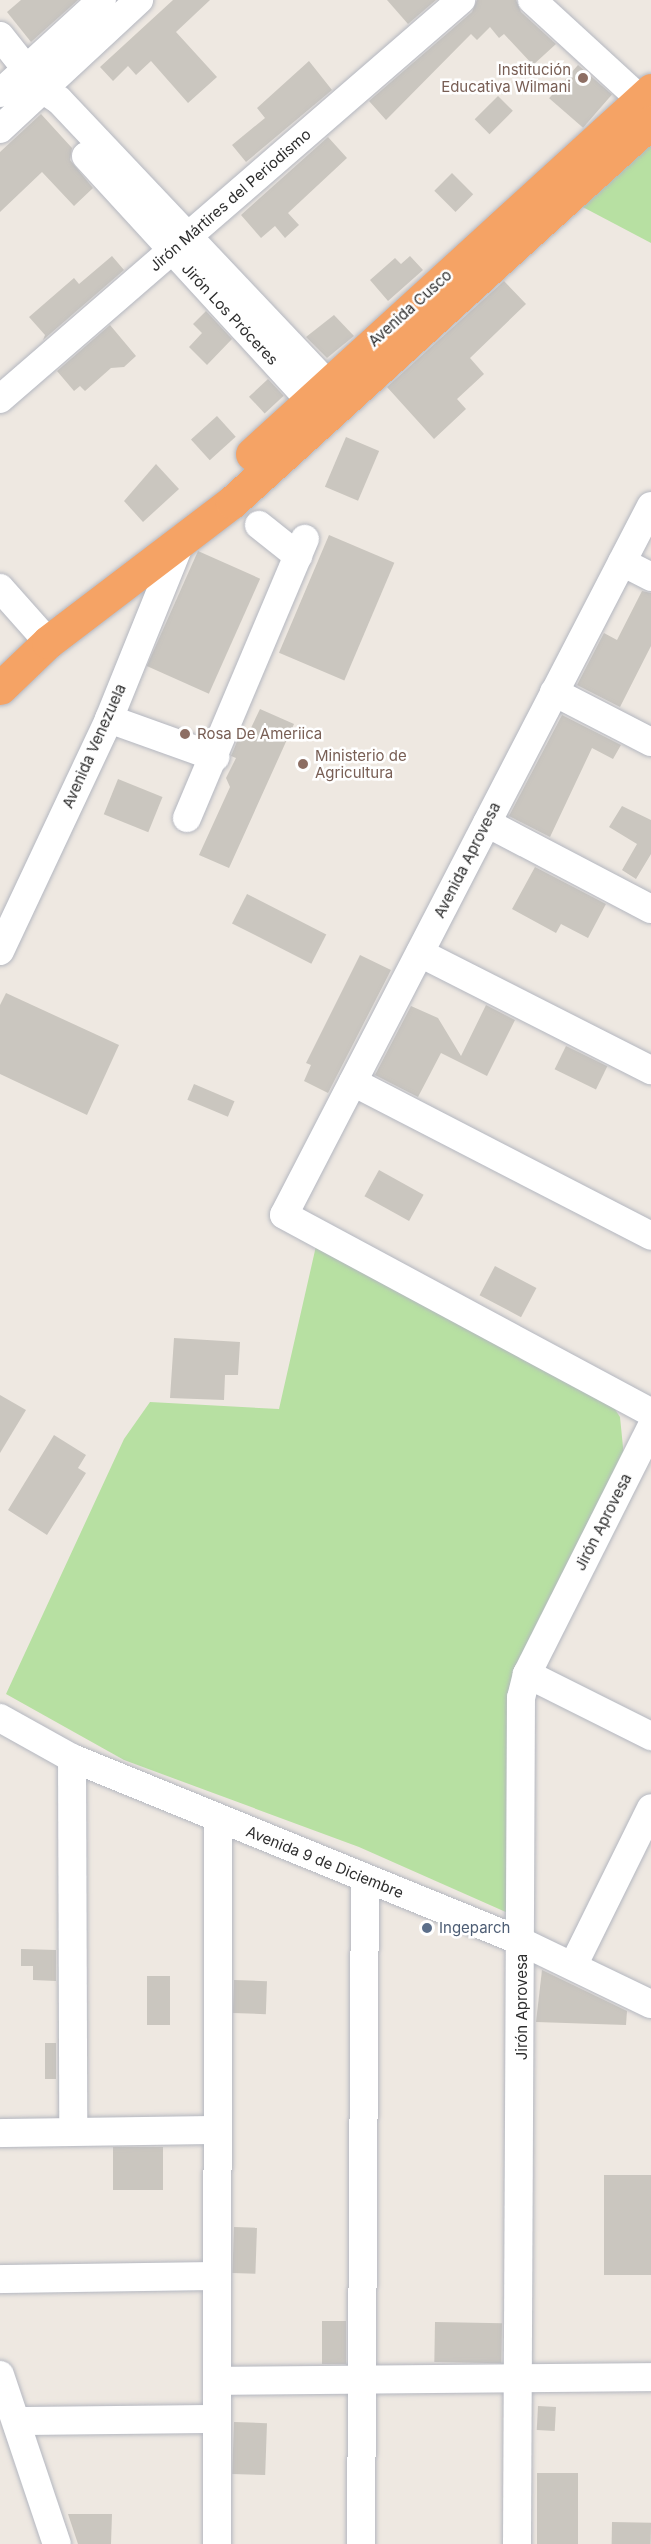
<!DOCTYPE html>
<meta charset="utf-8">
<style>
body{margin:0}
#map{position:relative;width:651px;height:2544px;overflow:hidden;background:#eee8e1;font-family:Inter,sans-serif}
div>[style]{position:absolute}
.green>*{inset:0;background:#b7e0a2}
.building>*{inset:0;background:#cac6bf;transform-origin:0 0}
.roads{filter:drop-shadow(0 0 2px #b4b7c0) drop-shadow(0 0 2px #b4b7c0)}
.minor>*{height:28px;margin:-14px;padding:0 14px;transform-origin:14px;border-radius:14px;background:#fff}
.highway>*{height:33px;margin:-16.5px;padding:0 16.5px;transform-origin:16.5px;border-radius:16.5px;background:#f5a365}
.dots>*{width:16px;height:16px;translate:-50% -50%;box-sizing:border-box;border:3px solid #fff;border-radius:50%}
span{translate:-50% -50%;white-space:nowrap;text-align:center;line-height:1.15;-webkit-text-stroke:5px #fff;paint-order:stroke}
.education-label{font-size:15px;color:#785e54}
.right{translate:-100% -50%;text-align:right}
.left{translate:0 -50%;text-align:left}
.street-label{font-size:15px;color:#2d2d2d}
.service-label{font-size:15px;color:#4e5e75}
</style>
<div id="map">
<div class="green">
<i style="clip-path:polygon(651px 137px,651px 243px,577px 204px)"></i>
<i style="clip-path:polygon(316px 1246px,607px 1397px,620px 1417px,624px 1457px,518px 1670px,508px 1913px,359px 1847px,124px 1760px,6px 1694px,124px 1439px,150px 1402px,279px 1409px)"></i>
</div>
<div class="building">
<i style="clip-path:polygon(21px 0,78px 0,31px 42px,7px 12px)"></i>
<i style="clip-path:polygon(173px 0,210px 0,176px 32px,217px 77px,188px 103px,151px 61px,136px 75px,128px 66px,113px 81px,100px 67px)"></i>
<i style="clip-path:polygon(387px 0,436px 0,408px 24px)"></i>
<i style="clip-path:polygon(477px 0,516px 0,521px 12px,556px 44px,533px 65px,504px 34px,499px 38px,490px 27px,477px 40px,471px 34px,386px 120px,369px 101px,472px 12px)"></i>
<i style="clip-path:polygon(309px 61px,332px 90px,246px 162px,232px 145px,265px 118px,257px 108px)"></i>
<i style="left:578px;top:65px;width:45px;height:44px;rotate:41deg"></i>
<i style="left:498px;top:96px;width:21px;height:33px;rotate:45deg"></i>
<i style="clip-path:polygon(41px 114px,72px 148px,70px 160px,93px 188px,74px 206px,42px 172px,0 212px,0 152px)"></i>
<i style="clip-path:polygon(328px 137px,347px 158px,288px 213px,299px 225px,285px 238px,275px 226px,261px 238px,241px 215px)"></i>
<i style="left:452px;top:173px;width:30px;height:25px;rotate:45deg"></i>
<i style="clip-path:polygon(112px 256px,124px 270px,43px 340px,45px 335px,29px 317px,74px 278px,79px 284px)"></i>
<i style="clip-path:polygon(410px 256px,423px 270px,388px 301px,370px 280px,395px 258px,401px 264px)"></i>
<i style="clip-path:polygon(504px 281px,526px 304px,470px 358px,484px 374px,457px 399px,466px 409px,434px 439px,387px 387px)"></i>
<i style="clip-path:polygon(206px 311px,232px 339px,207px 365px,189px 347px,202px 333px,193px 324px)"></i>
<i style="clip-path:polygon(334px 315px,354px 336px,327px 358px,306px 337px)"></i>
<i style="clip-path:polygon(110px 325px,136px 356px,124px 367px,111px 368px,85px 391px,80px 386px,74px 391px,57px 371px)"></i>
<i style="left:268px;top:379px;width:23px;height:26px;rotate:47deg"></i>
<i style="left:217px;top:416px;width:28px;height:35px;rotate:48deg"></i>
<i style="left:346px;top:437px;width:36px;height:54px;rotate:23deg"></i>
<i style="clip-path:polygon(156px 464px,179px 489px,143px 522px,124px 501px)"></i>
<i style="left:329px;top:535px;width:71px;height:128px;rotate:23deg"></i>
<i style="left:198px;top:551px;width:68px;height:126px;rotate:24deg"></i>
<i style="clip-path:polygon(642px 591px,651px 593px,651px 646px,620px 707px,577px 685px,604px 633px,617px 640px)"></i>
<i style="clip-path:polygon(260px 709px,294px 724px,229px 868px,199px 855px,230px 787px,226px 778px,236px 758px,231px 756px,243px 727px,250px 730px)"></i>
<i style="clip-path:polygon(562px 715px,621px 745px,613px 759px,592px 748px,550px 837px,509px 816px)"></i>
<i style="left:118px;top:779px;width:48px;height:38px;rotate:22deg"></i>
<i style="clip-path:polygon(622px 806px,651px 820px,651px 854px,636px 879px,622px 870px,637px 844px,609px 827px)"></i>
<i style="clip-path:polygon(535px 867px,606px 904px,588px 938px,561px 924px,556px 933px,512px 909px)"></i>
<i style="left:247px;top:894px;width:89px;height:33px;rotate:27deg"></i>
<i style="clip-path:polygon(360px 955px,391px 970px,328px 1093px,304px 1081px,311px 1065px,306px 1063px)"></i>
<i style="clip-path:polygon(6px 993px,119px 1045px,87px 1115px,0 1074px,0 1005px)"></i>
<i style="clip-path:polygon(486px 1005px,515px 1020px,487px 1076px,441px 1053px,418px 1097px,375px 1075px,411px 1006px,438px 1018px,461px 1056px)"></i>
<i style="left:566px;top:1046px;width:46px;height:26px;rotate:26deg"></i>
<i style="left:194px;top:1084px;width:44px;height:17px;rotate:23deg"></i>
<i style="left:379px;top:1170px;width:51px;height:30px;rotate:29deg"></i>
<i style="left:495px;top:1266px;width:47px;height:33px;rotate:28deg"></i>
<i style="clip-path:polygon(174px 1338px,240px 1342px,238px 1375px,225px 1375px,224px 1400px,170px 1398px)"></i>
<i style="clip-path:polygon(0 1395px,26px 1410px,0 1453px)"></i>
<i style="clip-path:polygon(54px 1435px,86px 1455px,78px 1468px,86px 1473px,47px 1535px,8px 1510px)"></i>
<i style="clip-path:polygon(21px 1949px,56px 1950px,56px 1981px,33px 1980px,33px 1966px,21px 1966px)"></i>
<i style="clip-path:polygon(542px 1970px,627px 2011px,626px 2025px,536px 2022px)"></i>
<i style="left:147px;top:1976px;width:23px;height:49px"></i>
<i style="left:234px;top:1980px;width:33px;height:33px;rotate:2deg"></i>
<i style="left:45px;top:2043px;width:11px;height:36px"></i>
<i style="left:163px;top:2147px;width:43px;height:50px;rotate:90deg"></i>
<i style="left:604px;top:2175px;width:47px;height:100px"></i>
<i style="left:234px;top:2227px;width:23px;height:46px;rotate:2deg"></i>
<i style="left:322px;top:2321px;width:24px;height:43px"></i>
<i style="left:435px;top:2322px;width:67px;height:40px;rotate:1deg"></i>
<i style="left:538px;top:2406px;width:18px;height:24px;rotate:3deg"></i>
<i style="left:234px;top:2422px;width:33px;height:52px;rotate:2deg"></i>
<i style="left:537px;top:2473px;width:41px;height:71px"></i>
<i style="clip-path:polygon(68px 2514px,112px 2514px,111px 2544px,78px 2544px)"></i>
<i style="left:612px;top:2522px;width:39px;height:22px;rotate:1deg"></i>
</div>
<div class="roads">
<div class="minor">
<i style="left:532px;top:0;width:161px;rotate:42.5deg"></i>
<i style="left:0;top:36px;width:68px;rotate:51.6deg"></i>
<i style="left:42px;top:89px;width:20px;rotate:33deg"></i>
<i style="left:59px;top:100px;width:390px;rotate:46.6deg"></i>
<i style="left:0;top:93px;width:138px;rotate:-42.4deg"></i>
<i style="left:0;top:129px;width:190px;rotate:-42.9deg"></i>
<i style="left:86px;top:156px;width:330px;rotate:47.5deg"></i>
<i style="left:0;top:399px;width:610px;rotate:-40.88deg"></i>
<i style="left:651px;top:506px;width:798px;rotate:117.37deg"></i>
<i style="left:284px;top:1215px;width:417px;rotate:28.3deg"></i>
<i style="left:259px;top:525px;width:50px;rotate:38.5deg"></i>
<i style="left:622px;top:562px;width:33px;rotate:27deg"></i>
<i style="left:0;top:588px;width:72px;rotate:48.4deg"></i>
<i style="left:554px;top:692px;width:109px;rotate:27.3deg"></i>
<i style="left:109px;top:719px;width:113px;rotate:19.7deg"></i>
<i style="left:187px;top:818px;width:303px;rotate:-67.1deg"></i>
<i style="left:487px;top:823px;width:185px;rotate:27.7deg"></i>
<i style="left:0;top:951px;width:256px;rotate:-64.8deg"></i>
<i style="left:109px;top:719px;width:195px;rotate:-68deg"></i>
<i style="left:420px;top:953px;width:259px;rotate:26.9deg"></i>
<i style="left:353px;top:1082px;width:335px;rotate:27.3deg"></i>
<i style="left:527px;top:1674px;width:139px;rotate:26.6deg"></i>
<i style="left:0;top:1718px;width:82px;rotate:29.1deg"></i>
<i style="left:72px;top:1758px;width:486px;rotate:22.2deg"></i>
<i style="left:522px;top:1942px;width:143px;rotate:25.7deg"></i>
<i style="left:72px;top:1758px;width:372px;rotate:89.8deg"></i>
<i style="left:573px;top:1966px;width:176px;rotate:-63.7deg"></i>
<i style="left:0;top:2133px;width:215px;rotate:-0.8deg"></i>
<i style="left:0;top:2279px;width:217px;rotate:-0.8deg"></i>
<i style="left:0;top:2375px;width:178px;rotate:71.4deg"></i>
<i style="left:218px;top:2381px;width:433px;rotate:-0.5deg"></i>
<i style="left:17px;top:2421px;width:199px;rotate:-0.6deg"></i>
<i style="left:217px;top:2544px;width:725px;rotate:-89.92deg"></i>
<i style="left:361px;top:2544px;width:666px;rotate:-89.66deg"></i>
<i style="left:517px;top:2544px;width:846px;rotate:-89.73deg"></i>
<i style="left:521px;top:1698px;width:25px;rotate:-76deg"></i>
<i style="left:527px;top:1674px;width:276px;rotate:-63.3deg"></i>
</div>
<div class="highway">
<i style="left:252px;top:454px;width:540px;rotate:-42.37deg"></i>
<i style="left:0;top:688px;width:66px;rotate:-43.8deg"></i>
<i style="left:48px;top:642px;width:231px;rotate:-37.3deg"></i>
<i style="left:232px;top:502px;width:566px;rotate:-42.21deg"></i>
</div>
</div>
<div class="dots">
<i style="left:583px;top:78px;background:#8d6e63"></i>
<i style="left:185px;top:734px;background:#8d6e63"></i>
<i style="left:303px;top:764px;background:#8d6e63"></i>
<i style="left:427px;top:1928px;background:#5c6f8a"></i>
</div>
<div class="education-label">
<span class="right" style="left:571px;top:78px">Institución<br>Educativa Wilmani</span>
<span class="left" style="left:197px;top:734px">Rosa De Ameriica</span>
<span class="left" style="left:315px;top:764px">Ministerio de<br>Agricultura</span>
</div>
<div class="street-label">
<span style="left:230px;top:200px;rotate:-41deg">Jirón Mártires del Periodismo</span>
<span style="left:410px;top:308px;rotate:-42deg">Avenida Cusco</span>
<span style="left:230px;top:314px;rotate:47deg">Jirón Los Próceres</span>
<span style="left:94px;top:746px;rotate:-66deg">Avenida Venezuela</span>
<span style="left:467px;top:860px;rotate:-63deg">Avenida Aprovesa</span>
<span style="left:603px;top:1522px;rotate:-63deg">Jirón Aprovesa</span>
<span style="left:325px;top:1862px;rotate:22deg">Avenida 9 de Diciembre</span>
<span style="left:522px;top:2007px;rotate:-90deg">Jirón Aprovesa</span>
</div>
<div class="service-label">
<span class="left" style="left:439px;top:1928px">Ingeparch</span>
</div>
</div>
